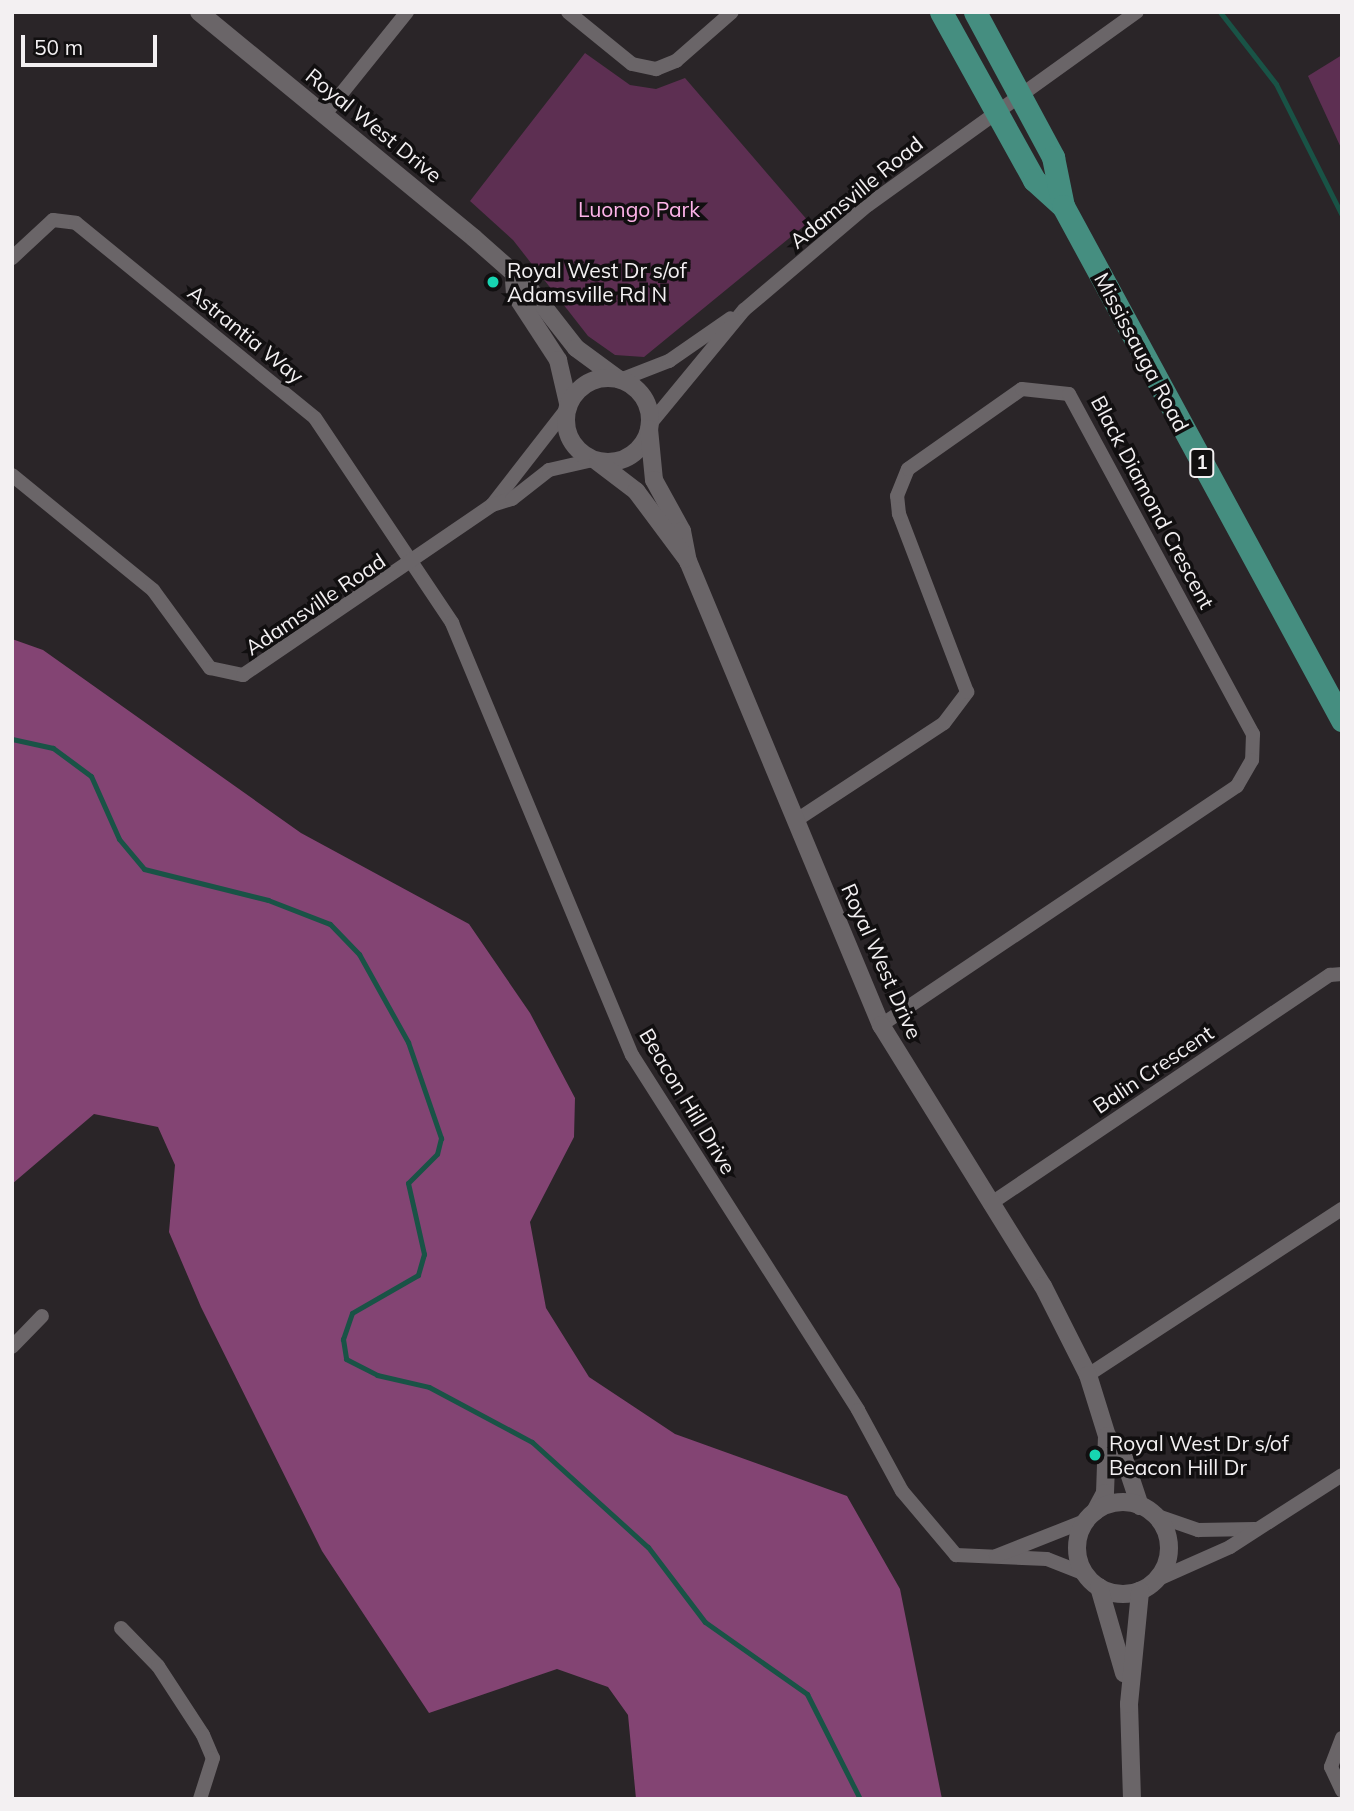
<!DOCTYPE html>
<style>
body{margin:0}
#map{position:relative;width:1354px;height:1811px;overflow:hidden;background:#2a2528;font-family:Mulish,sans-serif}
div>[style]{position:absolute}
.green>*{inset:0;background:#5d2f52}
.forest>*{inset:0;background:#834473}
.stream>*{height:5px;margin:-2.5px;padding:0 2.5px;transform-origin:2.5px;border-radius:2.5px;background:#195346}
.minor>*{height:14px;margin:-7px;padding:0 7px;transform-origin:7px;border-radius:7px;background:#6a6568}
.tertiary>*{height:18px;margin:-9px;padding:0 9px;transform-origin:9px;border-radius:9px;background:#6a6568}
.tertiary>.ring{margin:-9px;padding:0;box-sizing:content-box;background:none;border:18px solid #6a6568;border-radius:50%}
.primary>*{height:23px;margin:-11.5px;padding:0 11.5px;transform-origin:11.5px;border-radius:11.5px;background:#458e80}
.dots>*{width:19px;height:19px;translate:-50% -50%;box-sizing:border-box;border:4px solid #110f10;border-radius:50%}
span{translate:-50% -50%;white-space:nowrap;text-align:center;line-height:1.15;-webkit-text-stroke:7px #110f10;paint-order:stroke}
.shield-label span{padding:2px 5px;background:#110f10;border:2px solid;border-radius:5px;-webkit-text-stroke-width:0}
.shield-label{font-size:19px;color:#f3f0f2;font-weight:700}
.street-label{font-size:21px;color:#f3f0f2}
.park-label{font-size:21px;color:#feb4e9}
.poi-label{font-size:21px;color:#f3f0f2}
.left{translate:0 -50%;text-align:left}
.frame{position:absolute;inset:0;border:14px solid #f3f0f2;pointer-events:none}
.scale{position:absolute;left:21px;top:35px;width:136px;height:32px;box-sizing:border-box;border:4px solid #f3f0f2;border-top:0;padding-left:9px;font-size:21px;line-height:24px;white-space:nowrap;color:#f3f0f2;-webkit-text-stroke:5px #110f10;paint-order:stroke}
</style>
<div id="map">
<div class="green">
<i style="clip-path:polygon(585px 53px,630px 85px,656px 89px,685px 78px,809px 222px,644px 357px,615px 355px,588px 336px,513px 240px,470px 201px)"></i>
<i style="clip-path:polygon(1342px 55px,1342px 150px,1308px 76px)"></i>
</div>
<div class="forest">
<i style="clip-path:polygon(12px 639px,43px 650px,301px 833px,469px 924px,530px 1013px,575px 1098px,574px 1137px,530px 1222px,546px 1308px,589px 1377px,675px 1434px,847px 1496px,900px 1589px,942px 1799px,636px 1799px,628px 1715px,608px 1687px,557px 1669px,429px 1713px,322px 1551px,201px 1307px,169px 1232px,175px 1165px,158px 1127px,94px 1114px,12px 1184px)"></i>
</div>
<div class="stream">
<i style="left:1220px;top:12px;width:91px;rotate:52.1deg"></i>
<i style="left:1276px;top:84px;width:147px;rotate:63.3deg"></i>
<i style="left:12px;top:739px;width:42px;rotate:12.4deg"></i>
<i style="left:53px;top:748px;width:47px;rotate:36.4deg"></i>
<i style="left:91px;top:776px;width:69px;rotate:66deg"></i>
<i style="left:119px;top:839px;width:39px;rotate:50deg"></i>
<i style="left:144px;top:869px;width:128px;rotate:14deg"></i>
<i style="left:268px;top:900px;width:66px;rotate:21.2deg"></i>
<i style="left:330px;top:924px;width:42px;rotate:46deg"></i>
<i style="left:359px;top:954px;width:101px;rotate:60.9deg"></i>
<i style="left:408px;top:1042px;width:102px;rotate:71deg"></i>
<i style="left:441px;top:1138px;width:16px;rotate:104deg"></i>
<i style="left:437px;top:1154px;width:41px;rotate:135deg"></i>
<i style="left:408px;top:1183px;width:73px;rotate:77.3deg"></i>
<i style="left:424px;top:1254px;width:22px;rotate:106deg"></i>
<i style="left:418px;top:1275px;width:76px;rotate:150.1deg"></i>
<i style="left:352px;top:1313px;width:28px;rotate:109deg"></i>
<i style="left:343px;top:1339px;width:20px;rotate:81deg"></i>
<i style="left:346px;top:1359px;width:35px;rotate:27deg"></i>
<i style="left:377px;top:1375px;width:53px;rotate:13deg"></i>
<i style="left:429px;top:1387px;width:117px;rotate:28.1deg"></i>
<i style="left:532px;top:1442px;width:156px;rotate:42.2deg"></i>
<i style="left:648px;top:1547px;width:94px;rotate:52.8deg"></i>
<i style="left:705px;top:1622px;width:125px;rotate:35.2deg"></i>
<i style="left:807px;top:1694px;width:118px;rotate:63.2deg"></i>
</div>
<div class="minor">
<i style="left:568px;top:12px;width:82px;rotate:39.1deg"></i>
<i style="left:632px;top:64px;width:25px;rotate:12deg"></i>
<i style="left:656px;top:69px;width:22px;rotate:-22deg"></i>
<i style="left:676px;top:61px;width:74px;rotate:-41.2deg"></i>
<i style="left:325px;top:114px;width:131px;rotate:-51.2deg"></i>
<i style="left:12px;top:258px;width:56px;rotate:-42.8deg"></i>
<i style="left:53px;top:220px;width:23px;rotate:7deg"></i>
<i style="left:76px;top:223px;width:308px;rotate:39.2deg"></i>
<i style="left:315px;top:418px;width:247px;rotate:56.2deg"></i>
<i style="left:452px;top:623px;width:468px;rotate:67.4deg"></i>
<i style="left:632px;top:1055px;width:421px;rotate:57.5deg"></i>
<i style="left:858px;top:1410px;width:92px;rotate:61.5deg"></i>
<i style="left:902px;top:1491px;width:84px;rotate:49.8deg"></i>
<i style="left:956px;top:1555px;width:91px;rotate:2.5deg"></i>
<i style="left:1047px;top:1559px;width:41px;rotate:21.5deg"></i>
<i style="left:620px;top:380px;width:53px;rotate:-21.2deg"></i>
<i style="left:669px;top:361px;width:75px;rotate:-34.7deg"></i>
<i style="left:650px;top:424px;width:148px;rotate:-50.5deg"></i>
<i style="left:744px;top:310px;width:162px;rotate:-40.3deg"></i>
<i style="left:868px;top:205px;width:331px;rotate:-35.7deg"></i>
<i style="left:12px;top:475px;width:182px;rotate:39.2deg"></i>
<i style="left:153px;top:590px;width:97px;rotate:53.8deg"></i>
<i style="left:210px;top:668px;width:34px;rotate:12deg"></i>
<i style="left:243px;top:675px;width:301px;rotate:-34.3deg"></i>
<i style="left:492px;top:505px;width:120px;rotate:-52.1deg"></i>
<i style="left:492px;top:505px;width:21px;rotate:-17deg"></i>
<i style="left:512px;top:499px;width:47px;rotate:-38.1deg"></i>
<i style="left:549px;top:470px;width:45px;rotate:-12.8deg"></i>
<i style="left:795px;top:821px;width:178px;rotate:-33.3deg"></i>
<i style="left:944px;top:723px;width:39px;rotate:-53deg"></i>
<i style="left:967px;top:692px;width:191px;rotate:-110.9deg"></i>
<i style="left:899px;top:514px;width:18px;rotate:-96deg"></i>
<i style="left:897px;top:496px;width:29px;rotate:-68deg"></i>
<i style="left:908px;top:469px;width:139px;rotate:-35.1deg"></i>
<i style="left:1022px;top:389px;width:47px;rotate:6.1deg"></i>
<i style="left:1069px;top:394px;width:387px;rotate:61.6deg"></i>
<i style="left:1253px;top:734px;width:26px;rotate:92deg"></i>
<i style="left:1252px;top:760px;width:30px;rotate:120deg"></i>
<i style="left:1237px;top:786px;width:429px;rotate:146.1deg"></i>
<i style="left:990px;top:1204px;width:410px;rotate:-34deg"></i>
<i style="left:1330px;top:975px;width:12px;rotate:-5deg"></i>
<i style="left:12px;top:1347px;width:43px;rotate:-45.9deg"></i>
<i style="left:1088px;top:1375px;width:303px;rotate:-33.2deg"></i>
<i style="left:1155px;top:1515px;width:46px;rotate:19.2deg"></i>
<i style="left:1198px;top:1530px;width:57px;rotate:-1deg"></i>
<i style="left:996px;top:1556px;width:96px;rotate:-21.5deg"></i>
<i style="left:1156px;top:1580px;width:81px;rotate:-24deg"></i>
<i style="left:1230px;top:1547px;width:133px;rotate:-32.7deg"></i>
<i style="left:121px;top:1628px;width:53px;rotate:45.8deg"></i>
<i style="left:158px;top:1666px;width:82px;rotate:56.9deg"></i>
<i style="left:203px;top:1735px;width:25px;rotate:67deg"></i>
<i style="left:213px;top:1758px;width:43px;rotate:107.6deg"></i>
<i style="left:1342px;top:1738px;width:31px;rotate:111deg"></i>
<i style="left:1331px;top:1767px;width:26px;rotate:65deg"></i>
</div>
<div class="tertiary">
<i style="left:199px;top:12px;width:356px;rotate:39.4deg"></i>
<i style="left:474px;top:238px;width:69px;rotate:41.5deg"></i>
<i style="left:526px;top:284px;width:81px;rotate:52deg"></i>
<i style="left:576px;top:348px;width:52px;rotate:36.4deg"></i>
<i style="left:514px;top:280px;width:14px;rotate:86deg"></i>
<i style="left:515px;top:294px;width:79px;rotate:56.9deg"></i>
<i style="left:558px;top:360px;width:44px;rotate:76.9deg"></i>
<i class="ring" style="left:566px;top:378px;width:66px;height:66px"></i>
<i style="left:649px;top:429px;width:51px;rotate:84.4deg"></i>
<i style="left:654px;top:480px;width:58px;rotate:61.2deg"></i>
<i style="left:682px;top:531px;width:31px;rotate:79deg"></i>
<i style="left:688px;top:561px;width:503px;rotate:67.42deg"></i>
<i style="left:881px;top:1025px;width:307px;rotate:58.2deg"></i>
<i style="left:1043px;top:1286px;width:100px;rotate:63.2deg"></i>
<i style="left:1088px;top:1375px;width:64px;rotate:72.7deg"></i>
<i style="left:1107px;top:1436px;width:57px;rotate:92deg"></i>
<i style="left:1105px;top:1493px;width:21px;rotate:118deg"></i>
<i style="left:598px;top:462px;width:48px;rotate:37.3deg"></i>
<i style="left:636px;top:491px;width:84px;rotate:53.3deg"></i>
<i style="left:1107px;top:1436px;width:22px;rotate:47deg"></i>
<i style="left:1122px;top:1452px;width:57px;rotate:71.6deg"></i>
<i class="ring" style="left:1077px;top:1502px;width:74px;height:74px"></i>
<i style="left:1099px;top:1587px;width:90px;rotate:73.8deg"></i>
<i style="left:1132px;top:1799px;width:95px;rotate:-91.8deg"></i>
<i style="left:1129px;top:1704px;width:114px;rotate:-84.4deg"></i>
</div>
<div class="primary">
<i style="left:941px;top:12px;width:192px;rotate:61deg"></i>
<i style="left:1034px;top:180px;width:39px;rotate:42deg"></i>
<i style="left:975px;top:12px;width:165px;rotate:61.7deg"></i>
<i style="left:1053px;top:157px;width:50px;rotate:78.5deg"></i>
<i style="left:1063px;top:206px;width:585px;rotate:61.51deg"></i>
</div>
<div class="dots">
<i style="left:493px;top:282px;background:#17d5b2"></i>
<i style="left:1095px;top:1455px;background:#17d5b2"></i>
</div>
<div class="shield-label">
<span style="left:1202px;top:463px">1</span>
</div>
<div class="street-label">
<span style="left:374px;top:125px;rotate:39deg">Royal West Drive</span>
<span style="left:856px;top:192px;rotate:-39deg">Adamsville Road</span>
<span style="left:246px;top:334px;rotate:39deg">Astrantia Way</span>
<span style="left:1142px;top:352px;rotate:62deg">Mississauga Road</span>
<span style="left:1153px;top:502px;rotate:62deg">Black Diamond Crescent</span>
<span style="left:315px;top:604px;rotate:-34deg">Adamsville Road</span>
<span style="left:882px;top:961px;rotate:66deg">Royal West Drive</span>
<span style="left:1153px;top:1069px;rotate:-34deg">Balin Crescent</span>
<span style="left:688px;top:1101px;rotate:59deg">Beacon Hill Drive</span>
</div>
<div class="park-label">
<span style="left:639px;top:209px">Luongo Park</span>
</div>
<div class="poi-label">
<span class="left" style="left:507px;top:282px">Royal West Dr s/of<br>Adamsville Rd N</span>
<span class="left" style="left:1109px;top:1455px">Royal West Dr s/of<br>Beacon Hill Dr</span>
</div>
<div class="frame"></div>
<div class="scale">50 m</div>
</div>
